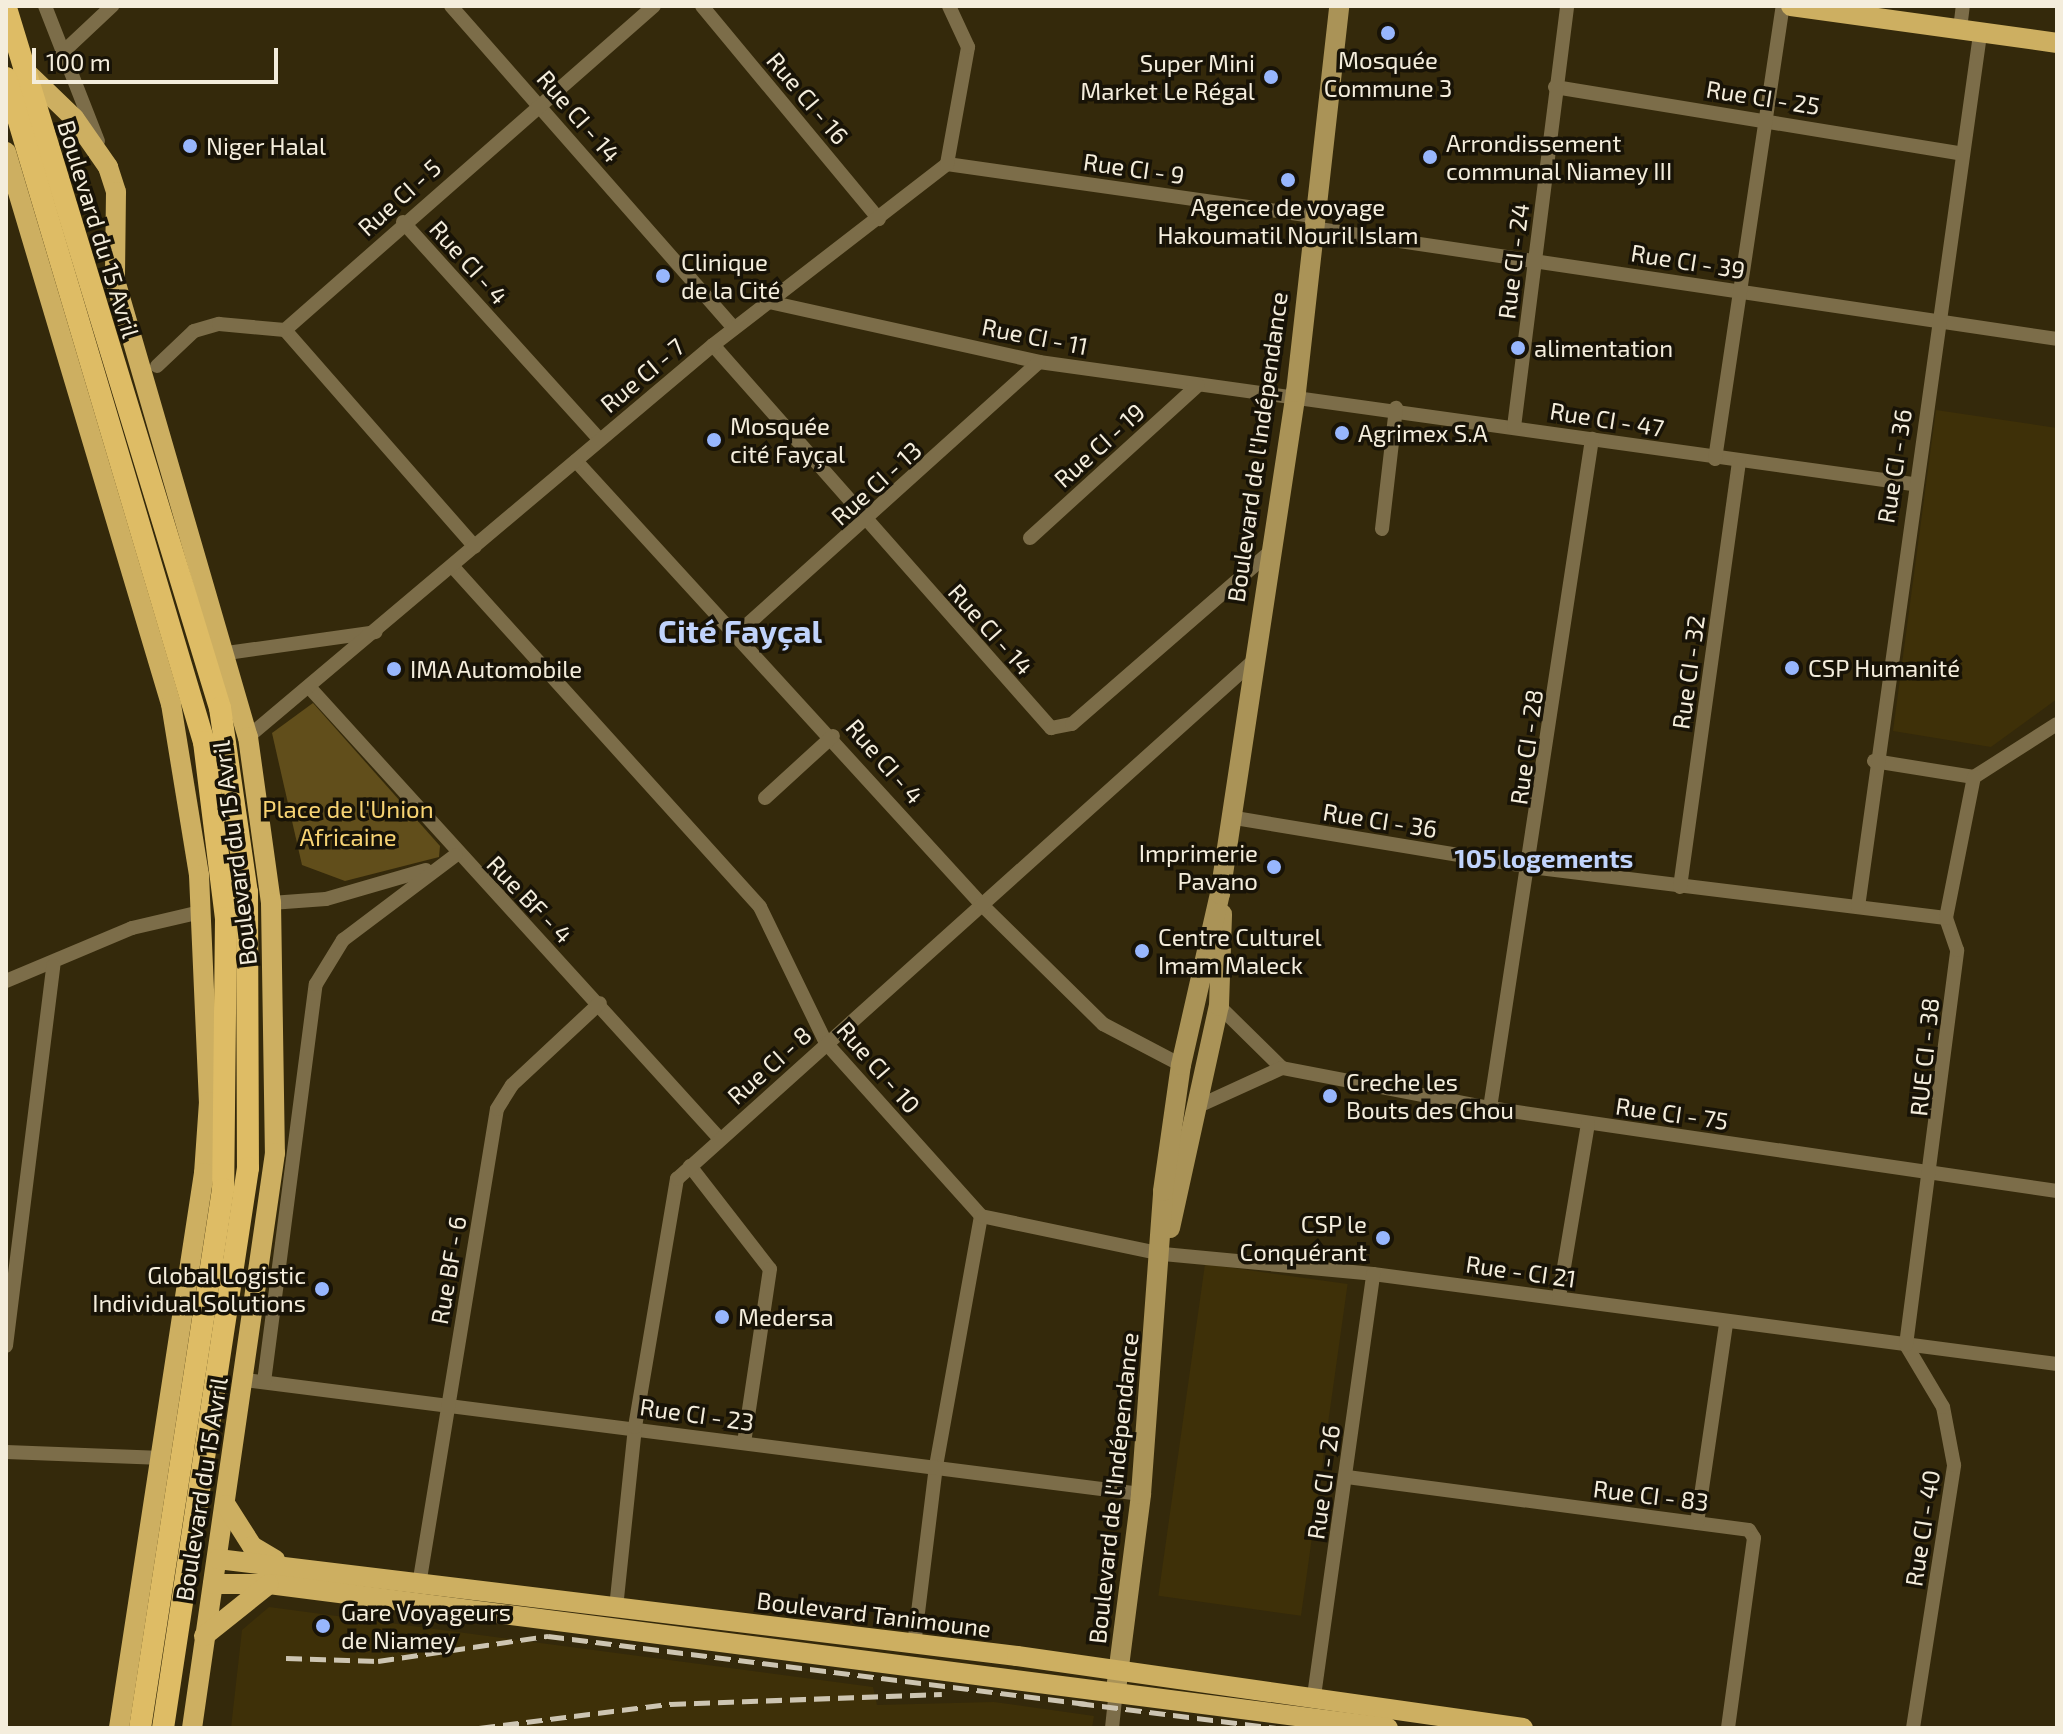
<!DOCTYPE html>
<meta charset="utf-8">
<style>
body{margin:0}
#map{position:relative;width:2063px;height:1734px;overflow:hidden;background:#34290b;font-family:"Exo 2",sans-serif}
div>[style]{position:absolute}
.built>*{inset:0;background:#3e3008;transform-origin:0 0}
.green>*{inset:0;background:#614e1b}
.minor>*{height:14px;margin:-7px;padding:0 7px;transform-origin:7px;border-radius:7px;background:#7c6d49}
.secondary>*{height:20px;margin:-10px;padding:0 10px;transform-origin:10px;border-radius:10px;background:#aa9357}
.primary>*{height:20px;margin:-10px;padding:0 10px;transform-origin:10px;border-radius:10px;background:#cdaf61}
.trunk>*{height:22px;margin:-11px;padding:0 11px;transform-origin:11px;border-radius:11px;background:#debc65}
.rail>*{height:5px;margin-top:-2.5px;transform-origin:0;background:repeating-linear-gradient(90deg,#cdc5b2 0 16px,transparent 0 24px)}
.dots>*{width:22px;height:22px;translate:-50% -50%;box-sizing:border-box;border:4px solid #181307;border-radius:50%}
span{translate:-50% -50%;white-space:nowrap;text-align:center;line-height:1.15;-webkit-text-stroke:7px #181307;paint-order:stroke}
.poi-label{font-size:24px;color:#f4eddc}
.right{translate:-100% -50%;text-align:right}
.left{translate:0 -50%;text-align:left}
.street-label{font-size:24px;color:#f4eddc}
.park-label{font-size:24px;color:#f7d373}
.neighbourhood-label{font-size:26px;color:#c0d3fb;font-weight:700}
.district-label{font-size:32px;color:#c0d3fb;font-weight:700}
.frame{position:absolute;inset:0;border:8px solid #f4eddc;pointer-events:none}
.scale{position:absolute;left:32px;top:48px;width:246px;height:36px;box-sizing:border-box;border:4px solid #f4eddc;border-top:0;padding-left:10px;font-size:24px;line-height:28px;white-space:nowrap;color:#f4eddc;-webkit-text-stroke:6px #181307;paint-order:stroke}
</style>
<div id="map">
<div class="built">
<i style="clip-path:polygon(1936px 410px,2057px 428px,2057px 699px,1991px 747px,1893px 731px)"></i>
<i style="left:1205px;top:1264px;width:144px;height:335px;rotate:8deg"></i>
<i style="clip-path:polygon(269px 1607px,873px 1687px,877px 1705px,994px 1702px,1094px 1716px,1092px 1728px,231px 1728px,242px 1630px)"></i>
</div>
<div class="green">
<i style="clip-path:polygon(313px 703px,440px 846px,439px 857px,345px 881px,302px 865px,272px 733px)"></i>
</div>
<div class="minor">
<i style="left:45px;top:6px;width:145px;rotate:68.6deg"></i>
<i style="left:451px;top:6px;width:429px;rotate:48.7deg"></i>
<i style="left:702px;top:6px;width:277px;rotate:50.3deg"></i>
<i style="left:1960px;top:29px;width:23px;rotate:-83deg"></i>
<i style="left:62px;top:53px;width:69px;rotate:-43.2deg"></i>
<i style="left:1555px;top:87px;width:413px;rotate:9.3deg"></i>
<i style="left:947px;top:164px;width:371px;rotate:8.1deg"></i>
<i style="left:403px;top:222px;width:292px;rotate:47.9deg"></i>
<i style="left:1312px;top:228px;width:753px;rotate:8.47deg"></i>
<i style="left:769px;top:302px;width:277px;rotate:12.5deg"></i>
<i style="left:1039px;top:362px;width:882px;rotate:7.95deg"></i>
<i style="left:285px;top:330px;width:288px;rotate:48.8deg"></i>
<i style="left:713px;top:345px;width:511px;rotate:48.57deg"></i>
<i style="left:1051px;top:728px;width:21px;rotate:-11deg"></i>
<i style="left:1072px;top:724px;width:261px;rotate:-41deg"></i>
<i style="left:157px;top:366px;width:51px;rotate:-43.4deg"></i>
<i style="left:194px;top:331px;width:26px;rotate:-16deg"></i>
<i style="left:219px;top:324px;width:66px;rotate:5.2deg"></i>
<i style="left:285px;top:330px;width:491px;rotate:-41.3deg"></i>
<i style="left:1514px;top:427px;width:424px;rotate:-82.8deg"></i>
<i style="left:1715px;top:459px;width:458px;rotate:-81.5deg"></i>
<i style="left:576px;top:461px;width:602px;rotate:47.56deg"></i>
<i style="left:982px;top:905px;width:170px;rotate:44.5deg"></i>
<i style="left:1103px;top:1024px;width:88px;rotate:27.7deg"></i>
<i style="left:1382px;top:529px;width:122px;rotate:-83.4deg"></i>
<i style="left:1030px;top:538px;width:227px;rotate:-42.3deg"></i>
<i style="left:453px;top:567px;width:458px;rotate:47.9deg"></i>
<i style="left:760px;top:907px;width:151px;rotate:64.1deg"></i>
<i style="left:826px;top:1043px;width:232px;rotate:48.1deg"></i>
<i style="left:981px;top:1216px;width:254px;rotate:100.2deg"></i>
<i style="left:936px;top:1466px;width:181px;rotate:97deg"></i>
<i style="left:738px;top:633px;width:405px;rotate:-42deg"></i>
<i style="left:227px;top:653px;width:150px;rotate:-8deg"></i>
<i style="left:310px;top:688px;width:610px;rotate:47.73deg"></i>
<i style="left:248px;top:737px;width:608px;rotate:-40.13deg"></i>
<i style="left:713px;top:345px;width:296px;rotate:-37.7deg"></i>
<i style="left:947px;top:164px;width:119px;rotate:-79.8deg"></i>
<i style="left:968px;top:47px;width:45px;rotate:-114.9deg"></i>
<i style="left:1874px;top:761px;width:101px;rotate:9.1deg"></i>
<i style="left:1974px;top:777px;width:98px;rotate:-32.6deg"></i>
<i style="left:765px;top:798px;width:92px;rotate:-42.4deg"></i>
<i style="left:1229px;top:817px;width:306px;rotate:9.4deg"></i>
<i style="left:1531px;top:867px;width:418px;rotate:7deg"></i>
<i style="left:1680px;top:887px;width:428px;rotate:-82.1deg"></i>
<i style="left:271px;top:903px;width:55px;rotate:-4.2deg"></i>
<i style="left:326px;top:899px;width:104px;rotate:-16.2deg"></i>
<i style="left:1858px;top:907px;width:881px;rotate:-82.04deg"></i>
<i style="left:6px;top:981px;width:137px;rotate:-22.8deg"></i>
<i style="left:132px;top:928px;width:71px;rotate:-13.1deg"></i>
<i style="left:1219px;top:1006px;width:88px;rotate:44.5deg"></i>
<i style="left:1282px;top:1068px;width:212px;rotate:10.9deg"></i>
<i style="left:1490px;top:1108px;width:573px;rotate:8.33deg"></i>
<i style="left:1203px;top:1104px;width:87px;rotate:-24.5deg"></i>
<i style="left:1490px;top:1108px;width:677px;rotate:-81.33deg"></i>
<i style="left:690px;top:1166px;width:130px;rotate:52.2deg"></i>
<i style="left:770px;top:1269px;width:176px;rotate:98.5deg"></i>
<i style="left:981px;top:1216px;width:186px;rotate:11.8deg"></i>
<i style="left:1163px;top:1254px;width:211px;rotate:5.4deg"></i>
<i style="left:1373px;top:1274px;width:690px;rotate:7.5deg"></i>
<i style="left:1559px;top:1297px;width:176px;rotate:-80.5deg"></i>
<i style="left:6px;top:1346px;width:383px;rotate:-82.9deg"></i>
<i style="left:245px;top:1380px;width:903px;rotate:7.25deg"></i>
<i style="left:264px;top:1382px;width:401px;rotate:-82.6deg"></i>
<i style="left:316px;top:984px;width:52px;rotate:-58.5deg"></i>
<i style="left:343px;top:940px;width:141px;rotate:-37deg"></i>
<i style="left:6px;top:1452px;width:157px;rotate:2.2deg"></i>
<i style="left:1347px;top:1477px;width:405px;rotate:7.5deg"></i>
<i style="left:1749px;top:1530px;width:9px;rotate:58deg"></i>
<i style="left:1754px;top:1538px;width:192px;rotate:97.8deg"></i>
<i style="left:1697px;top:1523px;width:201px;rotate:-81.7deg"></i>
<i style="left:419px;top:1585px;width:482px;rotate:-80.7deg"></i>
<i style="left:497px;top:1109px;width:28px;rotate:-58deg"></i>
<i style="left:512px;top:1085px;width:120px;rotate:-43deg"></i>
<i style="left:616px;top:1608px;width:182px;rotate:-84deg"></i>
<i style="left:635px;top:1427px;width:252px;rotate:-80.4deg"></i>
<i style="left:677px;top:1179px;width:772px;rotate:-41.95deg"></i>
<i style="left:1314px;top:1696px;width:426px;rotate:-82deg"></i>
<i style="left:1112px;top:1728px;width:38px;rotate:-84deg"></i>
<i style="left:1913px;top:1728px;width:266px;rotate:-81.1deg"></i>
<i style="left:1954px;top:1465px;width:59px;rotate:-100.7deg"></i>
<i style="left:1943px;top:1407px;width:72px;rotate:-120.8deg"></i>
<i style="left:1906px;top:1345px;width:398px;rotate:-82.6deg"></i>
<i style="left:1957px;top:950px;width:34px;rotate:-109deg"></i>
<i style="left:1946px;top:918px;width:144px;rotate:-78.8deg"></i>
</div>
<div class="secondary">
<i style="left:1170px;top:1228px;width:227px;rotate:-77.6deg"></i>
<i style="left:1219px;top:1006px;width:92px;rotate:-88.1deg"></i>
<i style="left:1116px;top:1690px;width:198px;rotate:-82.7deg"></i>
<i style="left:1141px;top:1494px;width:304px;rotate:-85.8deg"></i>
<i style="left:1163px;top:1191px;width:127px;rotate:-81.9deg"></i>
<i style="left:1181px;top:1065px;width:175px;rotate:-77.2deg"></i>
<i style="left:1220px;top:894px;width:508px;rotate:-81.39deg"></i>
<i style="left:1296px;top:392px;width:388px;rotate:-83.6deg"></i>
</div>
<div class="primary">
<i style="left:1791px;top:6px;width:269px;rotate:7.9deg"></i>
<i style="left:23px;top:69px;width:71px;rotate:43.9deg"></i>
<i style="left:74px;top:118px;width:60px;rotate:55.2deg"></i>
<i style="left:108px;top:167px;width:26px;rotate:72deg"></i>
<i style="left:116px;top:192px;width:88px;rotate:90.7deg"></i>
<i style="left:115px;top:280px;width:476px;rotate:73.8deg"></i>
<i style="left:248px;top:737px;width:168px;rotate:82.1deg"></i>
<i style="left:271px;top:903px;width:250px;rotate:89.1deg"></i>
<i style="left:275px;top:1153px;width:581px;rotate:98.21deg"></i>
<i style="left:6px;top:152px;width:576px;rotate:73.36deg"></i>
<i style="left:171px;top:704px;width:173px;rotate:80.7deg"></i>
<i style="left:199px;top:875px;width:227px;rotate:87.5deg"></i>
<i style="left:209px;top:1102px;width:71px;rotate:94deg"></i>
<i style="left:204px;top:1173px;width:561px;rotate:98.71deg"></i>
<i style="left:226px;top:1505px;width:49px;rotate:57.6deg"></i>
<i style="left:252px;top:1546px;width:27px;rotate:31deg"></i>
<i style="left:218px;top:1559px;width:805px;rotate:6.92deg"></i>
<i style="left:1017px;top:1656px;width:511px;rotate:8.1deg"></i>
<i style="left:213px;top:1584px;width:56px"></i>
<i style="left:269px;top:1584px;width:1128px;rotate:7.33deg"></i>
<i style="left:204px;top:1636px;width:83px;rotate:-38.7deg"></i>
</div>
<div class="trunk">
<i style="left:6px;top:8px;width:732px;rotate:73deg"></i>
<i style="left:220px;top:708px;width:186px;rotate:81.7deg"></i>
<i style="left:247px;top:892px;width:276px;rotate:89.8deg"></i>
<i style="left:248px;top:1168px;width:566px;rotate:98.63deg"></i>
<i style="left:6px;top:78px;width:693px;rotate:73.4deg"></i>
<i style="left:204px;top:742px;width:177px;rotate:82.9deg"></i>
<i style="left:226px;top:918px;width:271px;rotate:90.6deg"></i>
<i style="left:223px;top:1189px;width:545px;rotate:98.75deg"></i>
</div>
<div class="rail">
<i style="left:286px;top:1658px;width:92px;rotate:1.9deg"></i>
<i style="left:378px;top:1661px;width:172px;rotate:-8.4deg"></i>
<i style="left:548px;top:1636px;width:543px;rotate:7.19deg"></i>
<i style="left:1078px;top:1703px;width:200px;rotate:7.2deg"></i>
<i style="left:479px;top:1728px;width:193px;rotate:-7.2deg"></i>
<i style="left:670px;top:1704px;width:272px;rotate:-2.1deg"></i>
</div>
<div class="dots">
<i style="left:1388px;top:33px;background:#97b6fd"></i>
<i style="left:1271px;top:77px;background:#97b6fd"></i>
<i style="left:190px;top:146px;background:#97b6fd"></i>
<i style="left:1430px;top:157px;background:#97b6fd"></i>
<i style="left:1288px;top:180px;background:#97b6fd"></i>
<i style="left:663px;top:276px;background:#97b6fd"></i>
<i style="left:1518px;top:348px;background:#97b6fd"></i>
<i style="left:1342px;top:433px;background:#97b6fd"></i>
<i style="left:714px;top:440px;background:#97b6fd"></i>
<i style="left:1792px;top:668px;background:#97b6fd"></i>
<i style="left:394px;top:669px;background:#97b6fd"></i>
<i style="left:1274px;top:867px;background:#97b6fd"></i>
<i style="left:1142px;top:951px;background:#97b6fd"></i>
<i style="left:1330px;top:1096px;background:#97b6fd"></i>
<i style="left:1383px;top:1238px;background:#97b6fd"></i>
<i style="left:322px;top:1289px;background:#97b6fd"></i>
<i style="left:722px;top:1317px;background:#97b6fd"></i>
<i style="left:323px;top:1626px;background:#97b6fd"></i>
</div>
<div class="poi-label">
<span style="left:1388px;top:74px">Mosquée<br>Commune 3</span>
<span class="right" style="left:1255px;top:77px">Super Mini<br>Market Le Régal</span>
<span class="left" style="left:1446px;top:157px">Arrondissement<br>communal Niamey III</span>
<span class="left" style="left:206px;top:146px">Niger Halal</span>
<span style="left:1288px;top:221px">Agence de voyage<br>Hakoumatil Nouril Islam</span>
<span class="left" style="left:681px;top:276px">Clinique<br>de la Cité</span>
<span class="left" style="left:1534px;top:348px">alimentation</span>
<span class="left" style="left:730px;top:440px">Mosquée<br>cité Fayçal</span>
<span class="left" style="left:1358px;top:433px">Agrimex S.A</span>
<span class="left" style="left:1808px;top:668px">CSP Humanité</span>
<span class="left" style="left:410px;top:669px">IMA Automobile</span>
<span class="right" style="left:1258px;top:867px">Imprimerie<br>Pavano</span>
<span class="left" style="left:1158px;top:951px">Centre Culturel<br>Imam Maleck</span>
<span class="left" style="left:1346px;top:1096px">Creche les<br>Bouts des Chou</span>
<span class="right" style="left:1367px;top:1238px">CSP le<br>Conquérant</span>
<span class="right" style="left:306px;top:1289px">Global Logistic<br>Individual Solutions</span>
<span class="left" style="left:738px;top:1317px">Medersa</span>
<span class="left" style="left:341px;top:1626px">Gare Voyageurs<br>de Niamey</span>
</div>
<div class="street-label">
<span style="left:1763px;top:97px;rotate:9deg">Rue CI - 25</span>
<span style="left:808px;top:98px;rotate:50deg">Rue CI - 16</span>
<span style="left:579px;top:116px;rotate:49deg">Rue CI - 14</span>
<span style="left:1134px;top:168px;rotate:8deg">Rue CI - 9</span>
<span style="left:399px;top:197px;rotate:-42deg">Rue CI - 5</span>
<span style="left:99px;top:229px;rotate:73deg">Boulevard du 15 Avril</span>
<span style="left:1513px;top:261px;rotate:-83deg">Rue CI - 24</span>
<span style="left:1688px;top:261px;rotate:9deg">Rue CI - 39</span>
<span style="left:469px;top:262px;rotate:48deg">Rue CI - 4</span>
<span style="left:1035px;top:336px;rotate:11deg">Rue CI - 11</span>
<span style="left:642px;top:375px;rotate:-40deg">Rue CI - 7</span>
<span style="left:1607px;top:419px;rotate:9deg">Rue CI - 47</span>
<span style="left:1099px;top:445px;rotate:-42deg">Rue CI - 19</span>
<span style="left:1257px;top:447px;rotate:-82deg">Boulevard de l'Indépendance</span>
<span style="left:1894px;top:466px;rotate:-81deg">Rue CI - 36</span>
<span style="left:876px;top:483px;rotate:-42deg">Rue CI - 13</span>
<span style="left:991px;top:629px;rotate:48deg">Rue CI - 14</span>
<span style="left:1688px;top:672px;rotate:-82deg">Rue CI - 32</span>
<span style="left:1526px;top:747px;rotate:-82deg">Rue CI - 28</span>
<span style="left:885px;top:761px;rotate:49deg">Rue CI - 4</span>
<span style="left:1380px;top:820px;rotate:9deg">Rue CI - 36</span>
<span style="left:234px;top:853px;rotate:-97deg">Boulevard du 15 Avril</span>
<span style="left:530px;top:899px;rotate:46deg">Rue BF - 4</span>
<span style="left:1924px;top:1057px;rotate:-84deg">RUE CI - 38</span>
<span style="left:769px;top:1065px;rotate:-42deg">Rue CI - 8</span>
<span style="left:879px;top:1067px;rotate:49deg">Rue CI - 10</span>
<span style="left:1672px;top:1113px;rotate:8deg">Rue CI - 75</span>
<span style="left:448px;top:1270px;rotate:-80deg">Rue BF - 6</span>
<span style="left:1521px;top:1271px;rotate:8deg">Rue - CI 21</span>
<span style="left:697px;top:1414px;rotate:8deg">Rue CI - 23</span>
<span style="left:1323px;top:1482px;rotate:-82deg">Rue CI - 26</span>
<span style="left:1113px;top:1488px;rotate:-84deg">Boulevard de l'Indépendance</span>
<span style="left:201px;top:1489px;rotate:-81deg">Boulevard du 15 Avril</span>
<span style="left:1651px;top:1495px;rotate:7deg">Rue CI - 83</span>
<span style="left:1922px;top:1528px;rotate:-81deg">Rue CI - 40</span>
<span style="left:874px;top:1614px;rotate:7deg">Boulevard Tanimoune</span>
</div>
<div class="park-label">
<span style="left:348px;top:823px">Place de l'Union<br>Africaine</span>
</div>
<div class="neighbourhood-label">
<span style="left:1544px;top:858px">105 logements</span>
</div>
<div class="district-label">
<span style="left:740px;top:630px">Cité Fayçal</span>
</div>
<div class="frame"></div>
<div class="scale">100 m</div>
</div>
